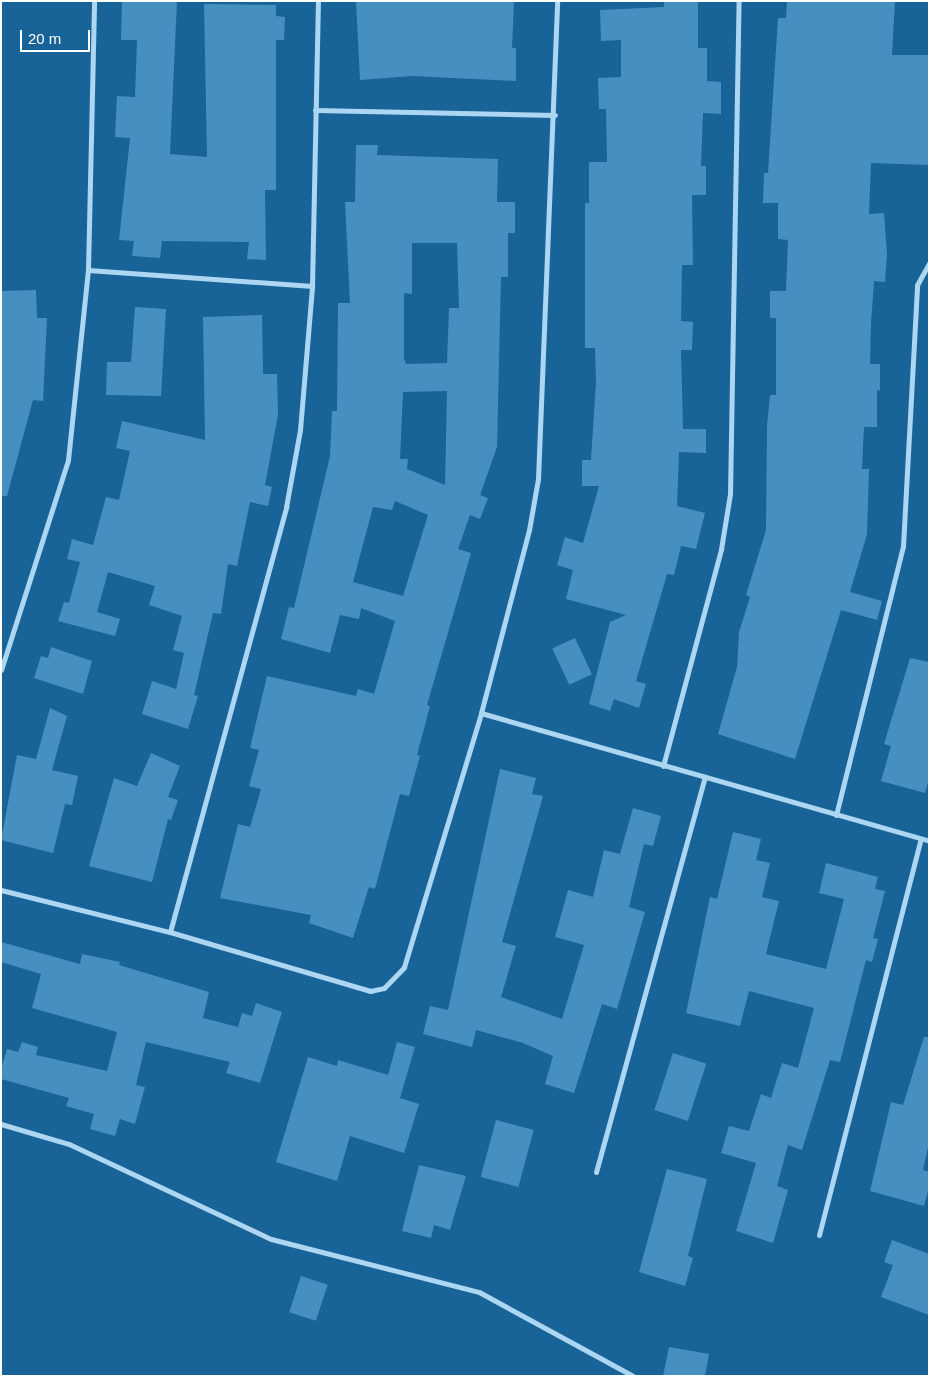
<!DOCTYPE html>
<style>
body{margin:0}
#map{position:relative;width:930px;height:1377px;overflow:hidden;background:#186498;font-family:Helvetica,sans-serif}
div>[style]{position:absolute}
.building>*{inset:0;background:#4590c1;transform-origin:0 0}
.minor>*{height:5px;margin:-2.5px;padding:0 2.5px;transform-origin:2.5px;border-radius:2.5px;background:#acd6f1}
span{translate:-50% -50%;white-space:nowrap;text-align:center;line-height:1.15;-webkit-text-stroke:5px #186498;paint-order:stroke}
.frame{position:absolute;inset:0;border:2px solid #fff;pointer-events:none}
.scale{position:absolute;left:20px;top:30px;width:70px;height:22px;box-sizing:border-box;border:2px solid #fff;border-top:0;padding-left:6px;font-size:15px;line-height:18px;white-space:nowrap;color:#fff;-webkit-text-stroke:4px #186498;paint-order:stroke}
</style>
<div id="map">
<div class="building">
<i style="clip-path:polygon(122px 1px,177px 1px,170px 154px,207px 157px,204px 4px,276px 5px,276px 16px,285px 17px,284px 40px,276px 40px,276px 190px,265px 190px,266px 260px,247px 259px,249px 242px,162px 241px,160px 258px,132px 256px,134px 241px,119px 240px,130px 138px,115px 137px,117px 96px,135px 97px,137px 40px,121px 40px)"></i>
<i style="clip-path:polygon(356px 1px,514px 1px,512px 48px,516px 48px,516px 81px,412px 76px,360px 80px)"></i>
<i style="clip-path:polygon(664px 1px,698px 1px,698px 48px,707px 48px,707px 81px,721px 82px,721px 114px,703px 113px,701px 166px,706px 166px,706px 195px,692px 195px,693px 265px,682px 265px,681px 321px,693px 322px,692px 350px,681px 350px,683px 429px,706px 429px,706px 453px,679px 452px,677px 506px,705px 513px,696px 549px,681px 546px,674px 575px,667px 574px,636px 681px,646px 684px,639px 708px,614px 699px,610px 711px,589px 704px,610px 622px,626px 615px,566px 599px,573px 570px,557px 565px,565px 537px,583px 543px,599px 486px,582px 486px,582px 460px,591px 460px,596px 381px,595px 348px,585px 348px,585px 203px,589px 203px,589px 162px,607px 162px,606px 109px,599px 109px,598px 78px,621px 77px,621px 40px,601px 41px,600px 10px,664px 7px)"></i>
<i style="clip-path:polygon(787px 1px,895px 1px,892px 55px,929px 55px,929px 165px,871px 163px,869px 214px,884px 213px,887px 254px,885px 282px,874px 281px,871px 323px,870px 364px,880px 364px,880px 391px,877px 390px,877px 427px,864px 427px,862px 469px,869px 469px,867px 534px,850px 592px,882px 601px,877px 620px,841px 610px,795px 759px,718px 734px,737px 667px,739px 632px,750px 597px,746px 595px,766px 530px,767px 426px,770px 395px,776px 395px,776px 318px,770px 318px,770px 291px,786px 291px,788px 240px,778px 239px,778px 203px,763px 203px,764px 173px,768px 173px,778px 18px,786px 18px)"></i>
<i style="clip-path:polygon(evenodd,356px 145px,378px 145px,377px 155px,498px 159px,497px 202px,515px 202px,515px 233px,508px 233px,508px 277px,501px 277px,497px 447px,480px 495px,488px 498px,480px 519px,470px 515px,458px 549px,471px 553px,427px 705px,430px 706px,417px 755px,420px 756px,409px 796px,400px 794px,375px 889px,369px 887px,353px 938px,309px 923px,311px 915px,220px 898px,238px 824px,250px 827px,261px 789px,249px 786px,259px 750px,250px 748px,267px 676px,356px 696px,358px 689px,374px 694px,395px 621px,361px 608px,359px 619px,340px 615px,330px 653px,281px 639px,289px 607px,294px 608px,330px 456px,332px 411px,337px 411px,338px 303px,350px 303px,345px 202px,355px 202px,356px 145px,412px 243px,457px 243px,459px 308px,449px 308px,447px 363px,406px 364px,404px 359px,404px 293px,412px 294px,412px 243px,356px 145px,447px 391px,445px 485px,407px 469px,408px 459px,400px 459px,403px 392px,447px 391px,356px 145px,395px 501px,428px 515px,403px 596px,353px 582px,373px 507px,392px 510px,395px 501px)"></i>
<i style="clip-path:polygon(36px 290px,37px 318px,47px 318px,43px 401px,33px 400px,7px 496px,1px 496px,2px 291px)"></i>
<i style="clip-path:polygon(135px 307px,166px 309px,161px 396px,106px 395px,107px 362px,131px 362px)"></i>
<i style="clip-path:polygon(262px 315px,263px 374px,277px 374px,278px 415px,265px 485px,272px 487px,268px 506px,250px 502px,237px 566px,228px 564px,221px 614px,213px 613px,194px 695px,198px 696px,188px 729px,142px 714px,152px 681px,176px 689px,184px 653px,173px 650px,182px 616px,149px 605px,155px 586px,108px 572px,97px 612px,120px 619px,115px 636px,58px 621px,64px 602px,69px 603px,80px 562px,67px 559px,72px 539px,93px 545px,106px 497px,119px 500px,130px 451px,116px 448px,122px 421px,205px 440px,203px 317px)"></i>
<i style="left:575px;top:638px;width:40px;height:25px;rotate:65deg"></i>
<i style="clip-path:polygon(51px 647px,92px 661px,83px 694px,34px 678px,41px 656px,48px 658px)"></i>
<i style="clip-path:polygon(910px 658px,929px 662px,929px 779px,925px 793px,881px 781px,891px 746px,884px 744px)"></i>
<i style="clip-path:polygon(50px 708px,67px 716px,52px 770px,78px 776px,72px 805px,65px 804px,53px 853px,1px 840px,17px 755px,36px 759px)"></i>
<i style="clip-path:polygon(151px 753px,180px 766px,168px 797px,178px 800px,171px 820px,168px 819px,152px 882px,89px 866px,114px 778px,137px 786px)"></i>
<i style="clip-path:polygon(500px 769px,536px 778px,532px 794px,543px 796px,502px 942px,516px 946px,501px 997px,562px 1019px,584px 945px,555px 937px,568px 890px,593px 897px,604px 850px,620px 854px,633px 808px,661px 816px,653px 846px,644px 844px,629px 907px,645px 912px,617px 1009px,602px 1004px,574px 1093px,545px 1084px,553px 1056px,523px 1043px,476px 1030px,472px 1047px,423px 1034px,430px 1006px,448px 1010px)"></i>
<i style="clip-path:polygon(733px 832px,761px 839px,756px 860px,770px 863px,762px 897px,779px 901px,766px 954px,826px 969px,844px 899px,819px 893px,826px 863px,878px 877px,875px 889px,885px 891px,873px 938px,878px 939px,872px 962px,866px 960px,840px 1062px,830px 1060px,802px 1150px,788px 1145px,777px 1186px,788px 1190px,773px 1243px,736px 1231px,756px 1163px,721px 1153px,729px 1126px,749px 1131px,761px 1094px,771px 1098px,782px 1063px,798px 1068px,814px 1008px,749px 991px,740px 1026px,686px 1013px,710px 897px,717px 899px)"></i>
<i style="clip-path:polygon(1px 942px,80px 964px,82px 954px,120px 962px,119px 965px,209px 992px,203px 1018px,238px 1027px,242px 1013px,252px 1016px,256px 1003px,282px 1012px,260px 1083px,226px 1073px,230px 1062px,146px 1042px,136px 1085px,145px 1087px,135px 1124px,120px 1119px,115px 1136px,90px 1129px,94px 1114px,66px 1106px,69px 1098px,1px 1079px,1px 1069px,7px 1049px,18px 1052px,22px 1042px,38px 1047px,36px 1055px,107px 1071px,117px 1032px,32px 1008px,41px 974px,1px 962px)"></i>
<i style="clip-path:polygon(924px 1037px,929px 1037px,929px 1143px,923px 1170px,929px 1172px,929px 1187px,924px 1206px,870px 1191px,891px 1102px,903px 1105px)"></i>
<i style="clip-path:polygon(397px 1042px,415px 1047px,400px 1098px,419px 1104px,404px 1153px,350px 1136px,337px 1181px,276px 1162px,308px 1057px,337px 1066px,338px 1060px,388px 1075px)"></i>
<i style="left:673px;top:1053px;width:35px;height:60px;rotate:18deg"></i>
<i style="left:496px;top:1120px;width:39px;height:59px;rotate:15deg"></i>
<i style="clip-path:polygon(419px 1165px,466px 1176px,450px 1230px,434px 1225px,431px 1238px,402px 1231px)"></i>
<i style="clip-path:polygon(667px 1169px,707px 1179px,688px 1256px,693px 1258px,685px 1286px,639px 1272px)"></i>
<i style="clip-path:polygon(892px 1240px,929px 1254px,929px 1315px,881px 1297px,893px 1265px,884px 1262px)"></i>
<i style="left:301px;top:1276px;width:28px;height:38px;rotate:18deg"></i>
<i style="clip-path:polygon(669px 1347px,709px 1354px,705px 1376px,663px 1376px)"></i>
</div>
<div class="minor">
<i style="left:315px;top:110px;width:240px;rotate:1.2deg"></i>
<i style="left:88px;top:270px;width:225px;rotate:4.1deg"></i>
<i style="left:1px;top:670px;width:220px;rotate:-72.3deg"></i>
<i style="left:68px;top:460px;width:191px;rotate:-84deg"></i>
<i style="left:88px;top:270px;width:269px;rotate:-88.7deg"></i>
<i style="left:481px;top:713px;width:466px;rotate:15.9deg"></i>
<i style="left:663px;top:766px;width:225px;rotate:-75deg"></i>
<i style="left:721px;top:549px;width:56px;rotate:-80.7deg"></i>
<i style="left:730px;top:494px;width:493px;rotate:-89deg"></i>
<i style="left:836px;top:815px;width:277px;rotate:-76deg"></i>
<i style="left:903px;top:546px;width:261px;rotate:-86.9deg"></i>
<i style="left:917px;top:285px;width:25px;rotate:-61deg"></i>
<i style="left:1px;top:890px;width:174px;rotate:14deg"></i>
<i style="left:170px;top:932px;width:209px;rotate:16.4deg"></i>
<i style="left:370px;top:991px;width:14px;rotate:-12deg"></i>
<i style="left:384px;top:988px;width:29px;rotate:-46deg"></i>
<i style="left:404px;top:967px;width:265px;rotate:-73.1deg"></i>
<i style="left:481px;top:713px;width:189px;rotate:-75.3deg"></i>
<i style="left:529px;top:530px;width:52px;rotate:-80deg"></i>
<i style="left:538px;top:479px;width:478px;rotate:-87.7deg"></i>
<i style="left:170px;top:932px;width:441px;rotate:-74.7deg"></i>
<i style="left:286px;top:507px;width:78px;rotate:-79.7deg"></i>
<i style="left:300px;top:430px;width:144px;rotate:-85.2deg"></i>
<i style="left:312px;top:286px;width:285px;rotate:-88.8deg"></i>
<i style="left:1px;top:1124px;width:71px;rotate:16.4deg"></i>
<i style="left:69px;top:1144px;width:223px;rotate:25.2deg"></i>
<i style="left:271px;top:1239px;width:215px;rotate:14.3deg"></i>
<i style="left:479px;top:1292px;width:175px;rotate:28.6deg"></i>
<i style="left:596px;top:1172px;width:410px;rotate:-74.6deg"></i>
<i style="left:819px;top:1235px;width:409px;rotate:-75.6deg"></i>
</div>
<div class="frame"></div>
<div class="scale">20 m</div>
</div>
